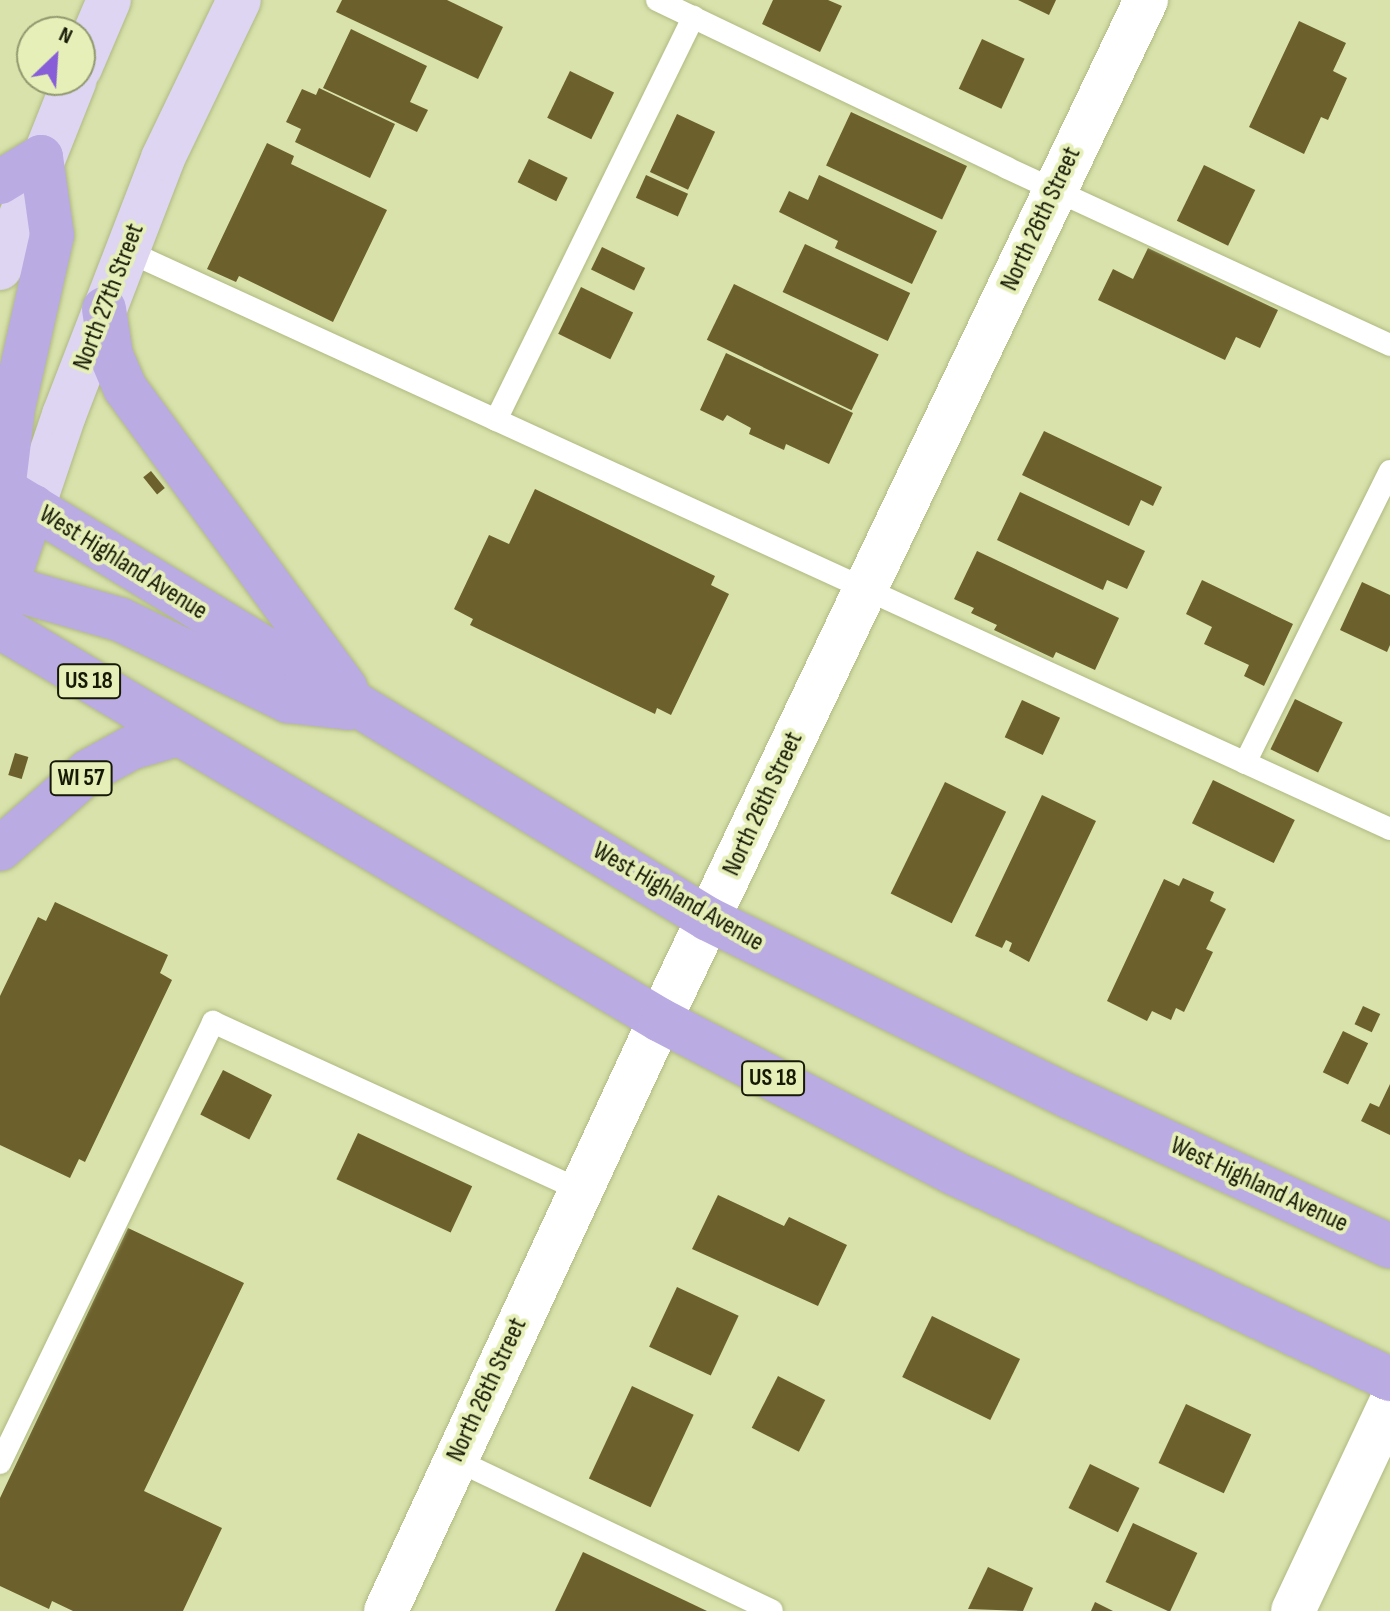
<!DOCTYPE html>
<style>
body{margin:0}
#map{position:relative;width:1390px;height:1611px;overflow:hidden;background:#d8e2aa;font-family:"Sofia Sans Condensed",sans-serif}
div>[style]{position:absolute}
.building>*{inset:0;background:#6c602c;transform-origin:0 0}
.roads{filter:drop-shadow(0 0 2px #b0b983) drop-shadow(0 0 2px #b0b983)}
.service>*{height:22px;margin:-11px;padding:0 11px;transform-origin:11px;border-radius:11px;background:#fff}
.minor>*{height:44px;margin:-22px;padding:0 22px;transform-origin:22px;border-radius:22px;background:#fff}
.secondary>*{height:44px;margin:-22px;padding:0 22px;transform-origin:22px;border-radius:22px;background:#ddd5f1}
.primary>*{height:44px;margin:-22px;padding:0 22px;transform-origin:22px;border-radius:22px;background:#bbabe3}
span{translate:-50% -50%;white-space:nowrap;text-align:center;line-height:1.15;-webkit-text-stroke:8px #e5efb7;paint-order:stroke}
.shield-label span{padding:2px 6px;background:#e5efb7;border:2px solid;border-radius:6px;-webkit-text-stroke-width:0}
.shield-label{font-size:24px;color:#161905;font-weight:700}
.street-label{font-size:26px;color:#161905}
.north{position:absolute;left:16px;top:16px;width:80px;height:80px;box-sizing:border-box;background:#e5efb7;border:2px solid #929970;border-radius:50%;rotate:25deg;font-size:22px;font-weight:700;line-height:32px;text-align:center;color:#161905}
.north::after{content:'';display:block;margin:auto;width:28px;height:36px;background:#875ed8;clip-path:polygon(50% 0,100% 100%,50% 72%,0 100%)}
</style>
<div id="map">
<div class="building">
<i style="clip-path:polygon(342px 0,447px 0,503px 27px,478px 79px,336px 12px)"></i>
<i style="clip-path:polygon(773px 0,828px 0,842px 6px,820px 52px,762px 24px)"></i>
<i style="clip-path:polygon(1018px 0,1056px 0,1049px 15px)"></i>
<i style="clip-path:polygon(1299px 21px,1346px 43px,1333px 71px,1347px 78px,1328px 120px,1321px 117px,1304px 154px,1249px 127px)"></i>
<i style="clip-path:polygon(351px 29px,427px 66px,410px 102px,428px 110px,417px 132px,323px 88px)"></i>
<i style="left:982px;top:39px;width:47px;height:55px;rotate:25deg"></i>
<i style="left:570px;top:71px;width:49px;height:52px;rotate:26deg"></i>
<i style="clip-path:polygon(319px 88px,395px 124px,370px 178px,295px 142px,301px 129px,286px 122px,302px 89px,316px 95px)"></i>
<i style="left:851px;top:112px;width:128px;height:59px;rotate:25deg"></i>
<i style="left:677px;top:114px;width:42px;height:64px;rotate:25deg"></i>
<i style="clip-path:polygon(267px 143px,294px 156px,291px 164px,387px 210px,333px 322px,239px 276px,236px 282px,207px 269px)"></i>
<i style="left:529px;top:159px;width:43px;height:26px;rotate:26deg"></i>
<i style="left:1204px;top:165px;width:57px;height:62px;rotate:26deg"></i>
<i style="left:646px;top:175px;width:46px;height:25px;rotate:24deg"></i>
<i style="clip-path:polygon(819px 175px,937px 231px,912px 284px,835px 248px,838px 241px,779px 212px,789px 191px,808px 200px)"></i>
<i style="left:805px;top:244px;width:116px;height:53px;rotate:25deg"></i>
<i style="left:602px;top:247px;width:48px;height:25px;rotate:26deg"></i>
<i style="clip-path:polygon(1148px 248px,1278px 310px,1260px 348px,1236px 337px,1225px 360px,1098px 300px,1113px 269px,1133px 279px)"></i>
<i style="left:734px;top:284px;width:161px;height:62px;rotate:26deg"></i>
<i style="left:581px;top:287px;width:58px;height:52px;rotate:26deg"></i>
<i style="clip-path:polygon(726px 353px,853px 413px,829px 464px,786px 444px,784px 450px,749px 434px,751px 428px,727px 415px,723px 421px,700px 410px)"></i>
<i style="clip-path:polygon(1044px 431px,1162px 487px,1153px 506px,1141px 500px,1129px 526px,1022px 475px)"></i>
<i style="left:151px;top:471px;width:22px;height:10px;rotate:51deg"></i>
<i style="clip-path:polygon(535px 489px,715px 576px,711px 585px,729px 594px,671px 715px,657px 708px,655px 714px,470px 625px,473px 619px,454px 609px,489px 535px,509px 544px)"></i>
<i style="clip-path:polygon(1020px 492px,1145px 551px,1127px 589px,1107px 580px,1103px 590px,997px 540px)"></i>
<i style="clip-path:polygon(977px 551px,1119px 618px,1095px 670px,1056px 652px,1053px 658px,994px 630px,997px 625px,971px 613px,974px 608px,954px 599px)"></i>
<i style="clip-path:polygon(1202px 580px,1293px 624px,1264px 686px,1244px 676px,1249px 665px,1204px 644px,1212px 627px,1186px 614px)"></i>
<i style="clip-path:polygon(1362px 582px,1390px 595px,1390px 645px,1387px 652px,1340px 630px)"></i>
<i style="left:1295px;top:699px;width:53px;height:56px;rotate:26deg"></i>
<i style="left:1022px;top:700px;width:42px;height:41px;rotate:25deg"></i>
<i style="left:15px;top:753px;width:14px;height:23px;rotate:17deg"></i>
<i style="left:1213px;top:780px;width:91px;height:48px;rotate:26deg"></i>
<i style="left:945px;top:782px;width:68px;height:124px;rotate:26deg"></i>
<i style="clip-path:polygon(1042px 795px,1096px 821px,1029px 962px,1009px 951px,1012px 943px,1006px 940px,1002px 948px,975px 936px)"></i>
<i style="clip-path:polygon(1183px 878px,1214px 892px,1210px 901px,1226px 909px,1206px 949px,1213px 952px,1184px 1012px,1176px 1008px,1171px 1020px,1152px 1011px,1147px 1021px,1107px 1001px,1164px 879px,1179px 886px)"></i>
<i style="clip-path:polygon(55px 902px,168px 955px,160px 973px,172px 980px,85px 1162px,79px 1159px,70px 1178px,0 1145px,0 996px,38px 917px,46px 921px)"></i>
<i style="left:1363px;top:1006px;width:19px;height:20px;rotate:25deg"></i>
<i style="left:1343px;top:1031px;width:28px;height:46px;rotate:26deg"></i>
<i style="left:223px;top:1070px;width:55px;height:50px;rotate:27deg"></i>
<i style="clip-path:polygon(1390px 1084px,1390px 1135px,1361px 1121px,1370px 1103px,1379px 1107px)"></i>
<i style="left:358px;top:1133px;width:126px;height:51px;rotate:25deg"></i>
<i style="clip-path:polygon(718px 1195px,784px 1226px,789px 1217px,847px 1245px,818px 1306px,692px 1249px)"></i>
<i style="clip-path:polygon(128px 1228px,244px 1283px,144px 1491px,222px 1528px,183px 1611px,73px 1611px,52px 1601px,49px 1609px,0 1586px,0 1498px)"></i>
<i style="left:677px;top:1287px;width:68px;height:66px;rotate:25deg"></i>
<i style="left:932px;top:1316px;width:98px;height:68px;rotate:26deg"></i>
<i style="left:778px;top:1376px;width:53px;height:58px;rotate:27deg"></i>
<i style="left:632px;top:1386px;width:68px;height:102px;rotate:25deg"></i>
<i style="left:1186px;top:1404px;width:72px;height:65px;rotate:25deg"></i>
<i style="left:1090px;top:1464px;width:55px;height:49px;rotate:26deg"></i>
<i style="left:1133px;top:1523px;width:71px;height:65px;rotate:25deg"></i>
<i style="clip-path:polygon(583px 1552px,707px 1611px,555px 1611px)"></i>
<i style="clip-path:polygon(988px 1567px,1033px 1588px,1023px 1611px,968px 1609px)"></i>
<i style="clip-path:polygon(1095px 1602px,1113px 1611px,1091px 1611px)"></i>
</div>
<div class="roads">
<div class="service">
<i style="left:657px;top:0;width:388px;rotate:25.6deg"></i>
<i style="left:1007px;top:168px;width:422px;rotate:24.8deg"></i>
<i style="left:127px;top:251px;width:1389px;rotate:24.59deg"></i>
<i style="left:496px;top:420px;width:449px;rotate:-63.9deg"></i>
<i style="left:1245px;top:763px;width:326px;rotate:-63.6deg"></i>
<i style="left:454px;top:1459px;width:352px;rotate:25.5deg"></i>
<i style="left:0;top:1463px;width:490px;rotate:-64.2deg"></i>
<i style="left:213px;top:1022px;width:404px;rotate:24.6deg"></i>
</div>
<div class="minor">
<i style="left:386px;top:1611px;width:651px;rotate:-65.13deg"></i>
<i style="left:660px;top:1020px;width:1130px;rotate:-64.52deg"></i>
<i style="left:1293px;top:1611px;width:228px;rotate:-64.8deg"></i>
</div>
<div class="secondary">
<i style="left:80px;top:68px;width:74px;rotate:-66.9deg"></i>
<i style="left:0;top:268px;width:202px;rotate:-68.3deg"></i>
<i style="left:33px;top:507px;width:97px;rotate:-71.4deg"></i>
<i style="left:64px;top:415px;width:275px;rotate:-68.9deg"></i>
<i style="left:163px;top:158px;width:175px;rotate:-64.3deg"></i>
</div>
<div class="primary">
<i style="left:0;top:182px;width:48px;rotate:-31.4deg"></i>
<i style="left:41px;top:157px;width:79px;rotate:82deg"></i>
<i style="left:52px;top:235px;width:177px;rotate:102.7deg"></i>
<i style="left:13px;top:408px;width:109px;rotate:96.9deg"></i>
<i style="left:104px;top:309px;width:47px;rotate:81.3deg"></i>
<i style="left:111px;top:355px;width:36px;rotate:67deg"></i>
<i style="left:125px;top:388px;width:373px;rotate:53.7deg"></i>
<i style="left:0;top:487px;width:829px;rotate:31.39deg"></i>
<i style="left:708px;top:919px;width:403px;rotate:26.2deg"></i>
<i style="left:1070px;top:1097px;width:353px;rotate:25deg"></i>
<i style="left:0;top:585px;width:126px;rotate:16.1deg"></i>
<i style="left:121px;top:620px;width:186px;rotate:25.9deg"></i>
<i style="left:288px;top:701px;width:61px;rotate:6.5deg"></i>
<i style="left:0;top:603px;width:102px;rotate:-71deg"></i>
<i style="left:33px;top:507px;width:28px;rotate:-170deg"></i>
<i style="left:0;top:627px;width:768px;rotate:30.77deg"></i>
<i style="left:660px;top:1020px;width:334px;rotate:27.5deg"></i>
<i style="left:956px;top:1174px;width:480px;rotate:25.3deg"></i>
<i style="left:0;top:849px;width:118px;rotate:-41.2deg"></i>
<i style="left:89px;top:771px;width:48px;rotate:-28.7deg"></i>
<i style="left:131px;top:748px;width:50px;rotate:-16.3deg"></i>
</div>
</div>
<div class="shield-label">
<span style="left:89px;top:681px">US 18</span>
<span style="left:81px;top:778px">WI 57</span>
<span style="left:773px;top:1078px">US 18</span>
</div>
<div class="street-label">
<span style="left:1041px;top:219px;rotate:-65deg">North 26th Street</span>
<span style="left:109px;top:297px;rotate:-69deg">North 27th Street</span>
<span style="left:123px;top:563px;rotate:32deg">West Highland Avenue</span>
<span style="left:763px;top:804px;rotate:-65deg">North 26th Street</span>
<span style="left:678px;top:897px;rotate:30deg">West Highland Avenue</span>
<span style="left:1259px;top:1185px;rotate:25deg">West Highland Avenue</span>
<span style="left:487px;top:1390px;rotate:-65deg">North 26th Street</span>
</div>
<div class="north">N</div>
</div>
